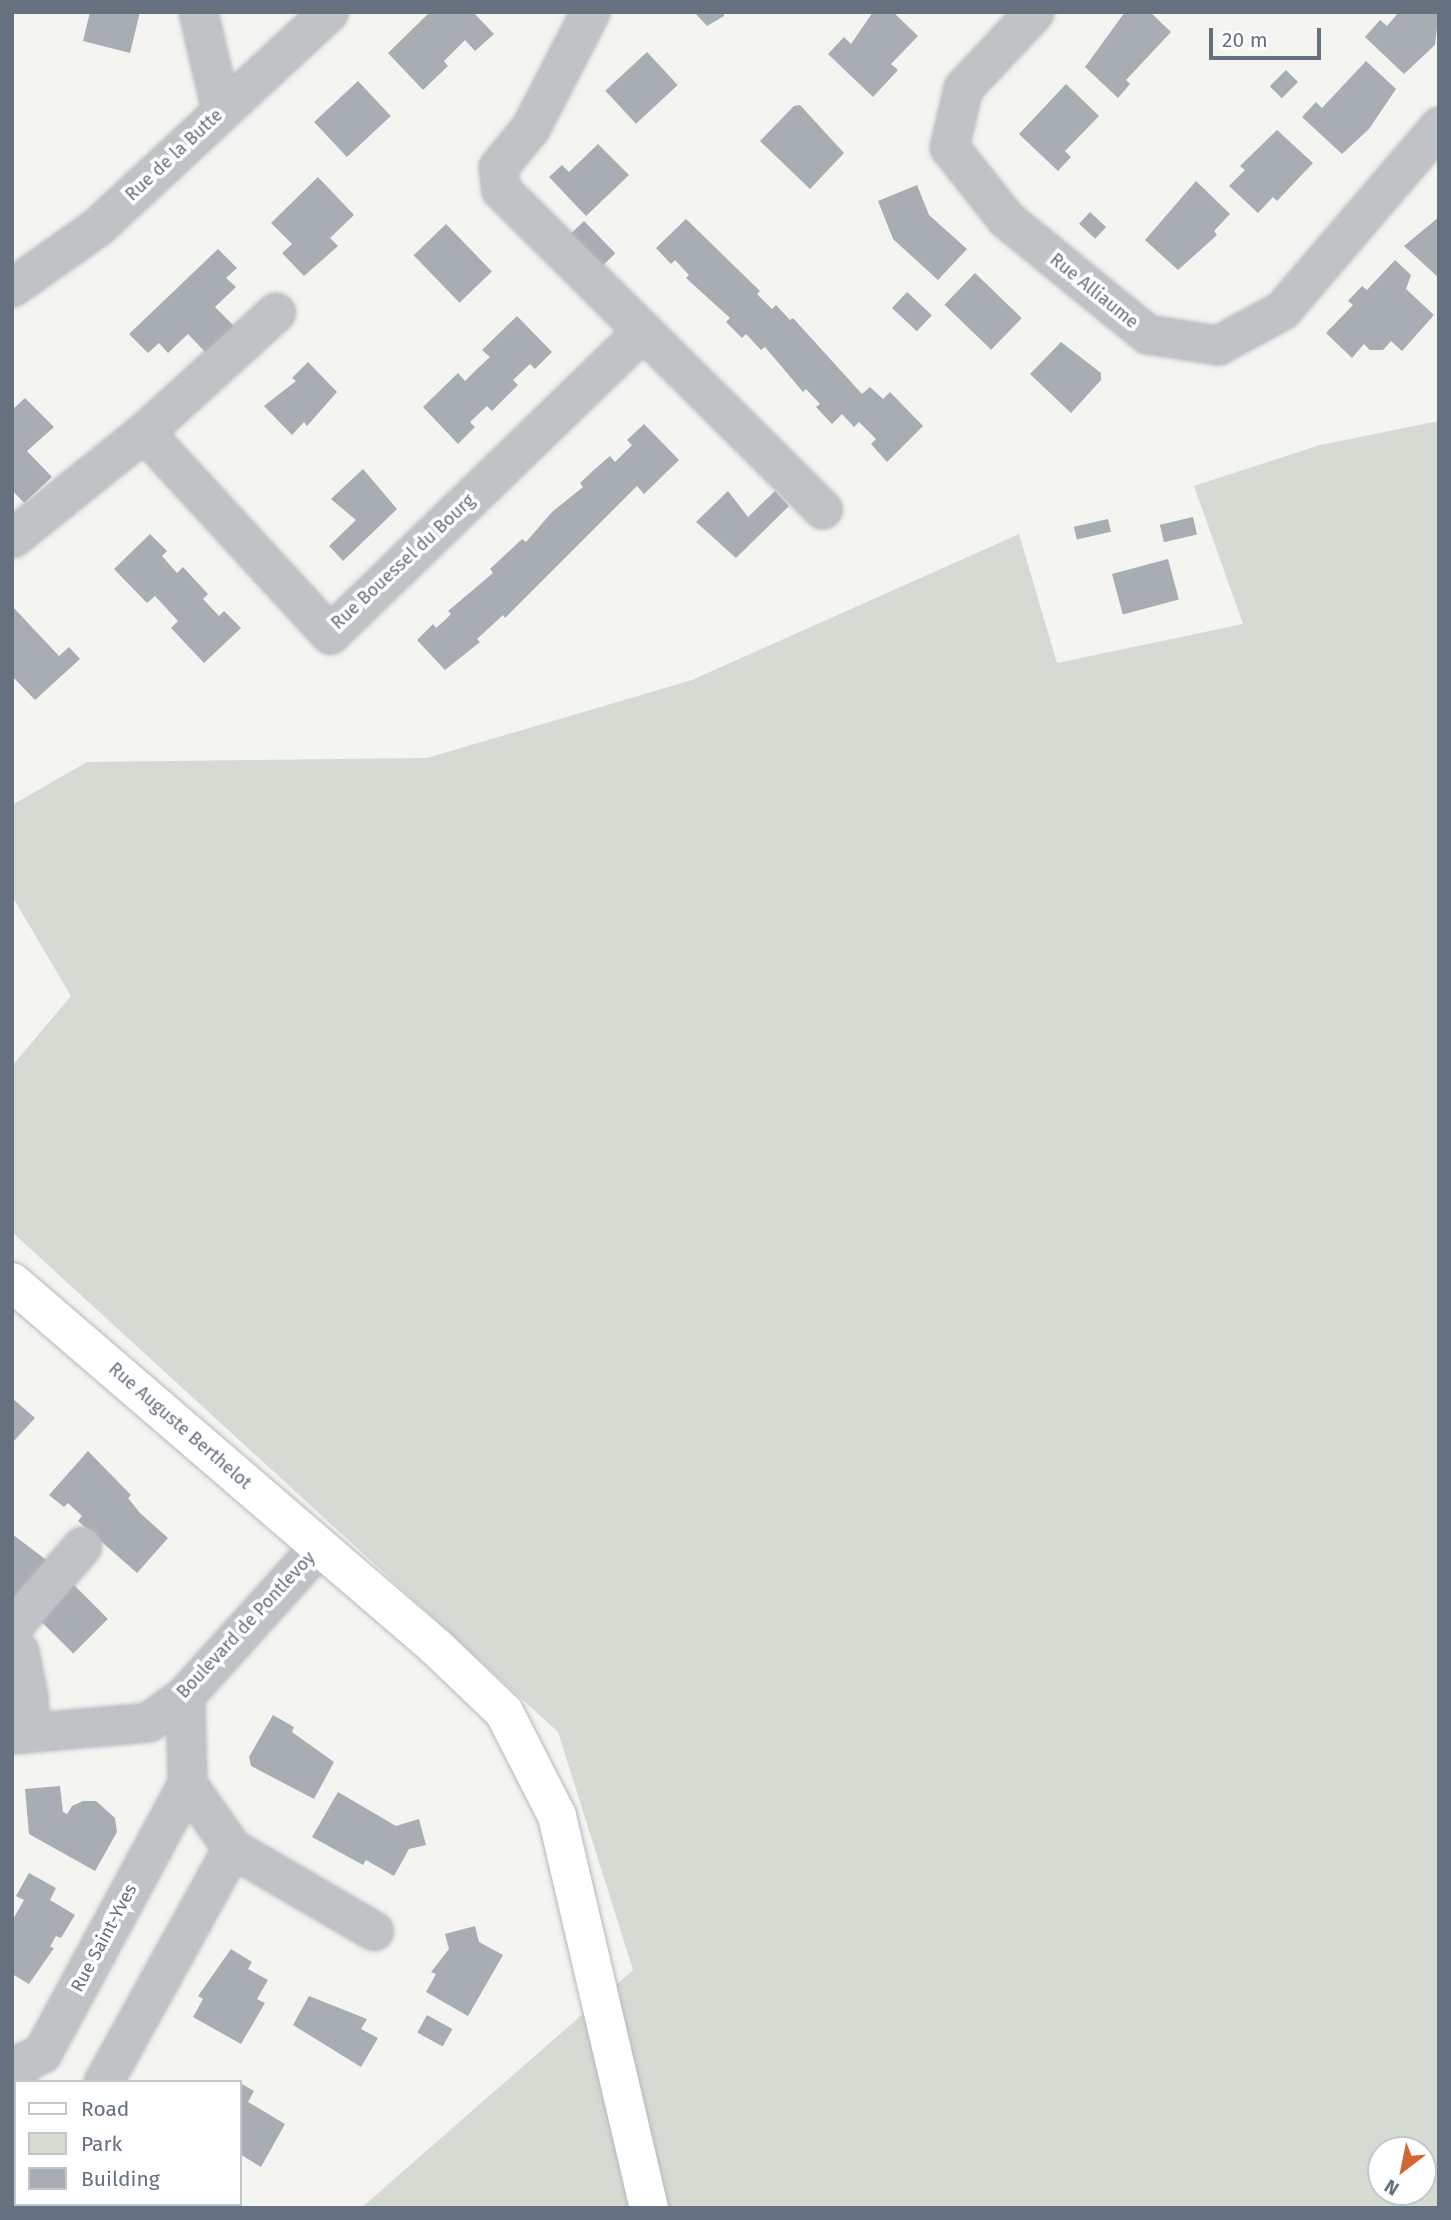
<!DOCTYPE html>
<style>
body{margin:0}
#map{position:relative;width:1451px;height:2220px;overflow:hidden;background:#f4f4f1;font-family:"Fira Sans",sans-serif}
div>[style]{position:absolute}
.green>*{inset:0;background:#d5dbd2}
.building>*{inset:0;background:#a8adb3;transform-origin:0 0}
.roads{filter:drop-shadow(0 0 2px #b5b8bd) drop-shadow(0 0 2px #b5b8bd)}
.street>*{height:37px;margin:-18.5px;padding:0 18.5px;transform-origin:18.5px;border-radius:18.5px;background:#c0c3c6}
.secondary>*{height:38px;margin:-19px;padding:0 19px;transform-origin:19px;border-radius:19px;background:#fff}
span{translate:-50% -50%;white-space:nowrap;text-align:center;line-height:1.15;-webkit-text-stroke:7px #fff;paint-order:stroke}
.street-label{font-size:18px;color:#66717f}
.frame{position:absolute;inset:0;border:14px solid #66717f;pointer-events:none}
.legend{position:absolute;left:14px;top:2080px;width:228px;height:126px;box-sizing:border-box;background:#fff;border:2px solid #c2c6cc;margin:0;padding:9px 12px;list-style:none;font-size:21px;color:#66717f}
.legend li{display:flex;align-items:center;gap:14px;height:35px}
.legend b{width:35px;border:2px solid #c2c6cc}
.north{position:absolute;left:1367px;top:2136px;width:70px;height:70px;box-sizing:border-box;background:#fff;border:2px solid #c2c6cc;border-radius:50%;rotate:212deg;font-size:19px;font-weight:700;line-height:28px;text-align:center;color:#66717f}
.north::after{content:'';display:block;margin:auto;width:24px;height:32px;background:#d36732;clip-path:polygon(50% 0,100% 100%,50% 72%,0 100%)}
.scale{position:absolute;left:1209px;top:28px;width:112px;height:32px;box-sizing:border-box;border:4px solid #66717f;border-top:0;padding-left:9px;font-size:21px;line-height:24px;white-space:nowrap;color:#66717f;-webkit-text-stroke:5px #fff;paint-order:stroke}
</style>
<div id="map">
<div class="green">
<i style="clip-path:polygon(evenodd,1439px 421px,1439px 2208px,361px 2208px,633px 1970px,558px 1732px,12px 1232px,12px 1066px,71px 996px,12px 896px,12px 805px,87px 762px,427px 758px,692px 680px,1019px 534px,1057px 663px,1243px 624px,1194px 486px,1320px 445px,1439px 421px,1381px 2150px,1423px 2150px,1423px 2192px,1381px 2192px,1381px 2150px)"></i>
</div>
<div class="building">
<i style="clip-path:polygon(90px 12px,140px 12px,130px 53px,83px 41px)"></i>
<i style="clip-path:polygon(430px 12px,473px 12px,494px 34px,475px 51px,465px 40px,444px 61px,448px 66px,423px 90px,388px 53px)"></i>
<i style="clip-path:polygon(694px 12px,724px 12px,724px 16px,707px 26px)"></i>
<i style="clip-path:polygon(873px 12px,893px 12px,918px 36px,891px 64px,898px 70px,873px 97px,828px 54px,844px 37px,851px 44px)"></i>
<i style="clip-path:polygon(1125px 12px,1150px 12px,1171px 32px,1126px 80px,1130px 84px,1118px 98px,1085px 67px)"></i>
<i style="clip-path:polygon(1399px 12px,1439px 12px,1435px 45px,1404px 74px,1365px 37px,1380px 20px,1387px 26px)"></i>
<i style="left:647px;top:52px;width:45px;height:57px;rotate:47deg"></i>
<i style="clip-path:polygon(1366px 61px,1396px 89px,1369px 129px,1342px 154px,1302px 117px,1316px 102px,1322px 108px)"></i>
<i style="left:1286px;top:70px;width:17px;height:23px;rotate:45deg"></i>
<i style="left:358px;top:81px;width:48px;height:60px;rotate:47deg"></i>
<i style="clip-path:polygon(1066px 84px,1099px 116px,1065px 151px,1071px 157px,1058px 171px,1019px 134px)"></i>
<i style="clip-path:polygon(800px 105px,844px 153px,810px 189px,760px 141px,794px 106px)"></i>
<i style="clip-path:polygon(1277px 130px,1313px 163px,1277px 201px,1273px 197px,1258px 213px,1229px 186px,1245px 170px,1240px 166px)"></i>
<i style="clip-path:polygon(598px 144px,629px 175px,586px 216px,549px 177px,562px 165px,569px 172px)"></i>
<i style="clip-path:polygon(318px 177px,354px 215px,330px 238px,338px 246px,304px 276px,282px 253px,292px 244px,271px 223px)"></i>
<i style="clip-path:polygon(1196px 181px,1230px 214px,1214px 231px,1217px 235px,1178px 270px,1145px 240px)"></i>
<i style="clip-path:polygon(917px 185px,929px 215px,967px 249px,938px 280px,893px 239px,878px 201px)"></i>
<i style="left:1090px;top:212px;width:22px;height:16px;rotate:43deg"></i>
<i style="clip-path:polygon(1439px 217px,1439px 278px,1404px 246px)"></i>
<i style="clip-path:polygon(686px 219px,760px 291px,757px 294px,772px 309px,776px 305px,790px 320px,793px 318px,862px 394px,870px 387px,883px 399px,890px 392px,923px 426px,887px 462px,871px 444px,876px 439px,859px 422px,854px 427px,842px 414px,832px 424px,816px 407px,820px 404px,806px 389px,803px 392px,765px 347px,761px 350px,746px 334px,742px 338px,726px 322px,730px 318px,686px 278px,689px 275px,675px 260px,671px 264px,656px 248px)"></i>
<i style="left:584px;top:221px;width:45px;height:23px;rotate:46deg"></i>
<i style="left:446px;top:224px;width:66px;height:45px;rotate:46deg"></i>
<i style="clip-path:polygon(218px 249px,237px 268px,226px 278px,236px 287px,215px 307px,238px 330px,210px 357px,188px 334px,168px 353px,159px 343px,148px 353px,129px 334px)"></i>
<i style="clip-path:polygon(1395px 260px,1411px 275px,1406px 289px,1434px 315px,1402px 351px,1391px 341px,1383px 350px,1370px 350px,1364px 344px,1352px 358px,1326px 333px,1353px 305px,1348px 301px,1362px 286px,1367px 290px)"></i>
<i style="left:975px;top:273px;width:65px;height:44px;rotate:44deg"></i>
<i style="left:907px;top:292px;width:34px;height:22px;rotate:43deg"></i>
<i style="clip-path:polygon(517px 316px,552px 352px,535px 369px,530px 364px,513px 380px,518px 385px,492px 411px,487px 406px,470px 422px,475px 427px,458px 444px,423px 407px,458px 373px,465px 381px,477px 369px,490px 357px,482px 350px)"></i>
<i style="clip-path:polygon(1061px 342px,1101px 373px,1101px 380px,1071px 413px,1030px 374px)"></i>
<i style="clip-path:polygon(308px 362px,337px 392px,307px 426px,304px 422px,292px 435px,264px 406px,296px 381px,292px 378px)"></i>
<i style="clip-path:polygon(25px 398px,54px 427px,27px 451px,52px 477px,24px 503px,12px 490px,12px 410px)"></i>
<i style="clip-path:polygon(644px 424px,679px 460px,644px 494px,637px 486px,505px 618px,503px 615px,477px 639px,480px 642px,445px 670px,417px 640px,433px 624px,436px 628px,444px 621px,451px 614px,448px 611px,493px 573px,490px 569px,522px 539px,526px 542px,552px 512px,583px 487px,580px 483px,596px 468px,610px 456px,615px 462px,632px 445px,627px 440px)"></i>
<i style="clip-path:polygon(363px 469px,397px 509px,343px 561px,329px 546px,356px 520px,331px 499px)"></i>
<i style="clip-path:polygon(728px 491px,748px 517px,775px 491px,789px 506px,736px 558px,696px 522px)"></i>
<i style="left:1193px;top:517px;width:18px;height:34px;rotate:77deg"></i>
<i style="left:1108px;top:519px;width:13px;height:35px;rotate:77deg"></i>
<i style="clip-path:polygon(150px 534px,167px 551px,162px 556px,177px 573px,183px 567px,208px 594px,203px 599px,219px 616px,224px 611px,241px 628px,204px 663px,171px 628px,178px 621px,155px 596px,147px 603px,114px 569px)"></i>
<i style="left:1168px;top:559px;width:42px;height:58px;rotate:75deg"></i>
<i style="clip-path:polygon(12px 606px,59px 656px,69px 647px,80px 659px,35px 700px,12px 676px)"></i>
<i style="clip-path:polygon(12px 1398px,35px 1418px,12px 1443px)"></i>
<i style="clip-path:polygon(88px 1451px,131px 1495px,128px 1498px,140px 1513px,168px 1538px,137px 1573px,78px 1521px,82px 1516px,68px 1503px,64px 1507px,49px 1495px)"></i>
<i style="clip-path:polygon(12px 1534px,49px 1562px,16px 1599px,12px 1595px)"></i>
<i style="left:69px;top:1580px;width:55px;height:49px;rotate:45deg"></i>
<i style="clip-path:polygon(273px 1715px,294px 1727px,292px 1732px,334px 1762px,314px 1799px,251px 1766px,249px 1757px)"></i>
<i style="clip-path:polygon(60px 1786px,63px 1812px,67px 1814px,72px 1806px,83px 1801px,96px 1801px,115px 1818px,117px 1832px,95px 1871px,29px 1834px,25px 1789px)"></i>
<i style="clip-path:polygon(338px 1792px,396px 1826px,419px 1819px,426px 1845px,409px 1849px,394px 1876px,366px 1860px,363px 1865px,312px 1837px)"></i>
<i style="clip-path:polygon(29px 1873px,56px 1888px,50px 1900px,75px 1915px,61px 1938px,56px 1936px,50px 1947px,54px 1948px,29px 1984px,12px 1974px,12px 1921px,24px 1900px,16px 1896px)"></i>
<i style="clip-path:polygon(475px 1926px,479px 1942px,503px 1955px,468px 2016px,426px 1992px,436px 1974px,431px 1972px,449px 1949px,445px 1934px)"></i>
<i style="clip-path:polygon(231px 1949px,252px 1962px,248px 1969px,268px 1980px,257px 1999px,265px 2003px,241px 2044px,193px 2017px,203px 1999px,198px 1996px)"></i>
<i style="clip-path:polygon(309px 1996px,367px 2019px,361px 2029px,378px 2038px,361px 2067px,293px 2025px)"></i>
<i style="left:427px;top:2015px;width:29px;height:20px;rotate:29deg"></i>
<i style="clip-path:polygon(240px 2083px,254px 2091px,248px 2102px,285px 2124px,261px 2167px,240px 2154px)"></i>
<i style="left:117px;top:2204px;width:82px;height:4px"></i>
</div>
<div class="roads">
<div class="street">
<i style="left:198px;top:12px;width:101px;rotate:76.8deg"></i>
<i style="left:590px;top:12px;width:131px;rotate:117.3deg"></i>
<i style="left:530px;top:128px;width:50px;rotate:129.4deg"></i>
<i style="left:498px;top:167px;width:23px;rotate:83deg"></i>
<i style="left:501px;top:190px;width:453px;rotate:44.8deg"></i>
<i style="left:1034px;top:12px;width:104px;rotate:133.1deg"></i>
<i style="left:963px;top:88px;width:61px;rotate:103.3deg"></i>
<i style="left:949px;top:147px;width:92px;rotate:51.6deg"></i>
<i style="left:1006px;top:219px;width:182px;rotate:39.2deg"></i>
<i style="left:1147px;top:334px;width:72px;rotate:8.8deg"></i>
<i style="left:1218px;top:345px;width:73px;rotate:-28.7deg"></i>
<i style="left:1282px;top:310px;width:242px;rotate:-49.5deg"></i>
<i style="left:12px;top:287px;width:104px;rotate:-35.2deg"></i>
<i style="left:97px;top:227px;width:316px;rotate:-42.9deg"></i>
<i style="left:144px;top:432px;width:178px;rotate:-42.3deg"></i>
<i style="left:12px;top:538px;width:169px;rotate:-38.8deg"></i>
<i style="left:144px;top:432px;width:275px;rotate:47.4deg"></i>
<i style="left:330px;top:634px;width:434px;rotate:-44.1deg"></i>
<i style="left:12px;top:1627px;width:107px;rotate:-49.2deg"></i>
<i style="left:12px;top:1645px;width:9px;rotate:41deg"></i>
<i style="left:19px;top:1651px;width:46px;rotate:78.7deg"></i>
<i style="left:28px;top:1696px;width:35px;rotate:87deg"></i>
<i style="left:185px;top:1695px;width:89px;rotate:88.7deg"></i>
<i style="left:187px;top:1784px;width:78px;rotate:54.9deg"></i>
<i style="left:232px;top:1848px;width:164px;rotate:30.3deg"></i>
<i style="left:12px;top:1734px;width:137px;rotate:-5deg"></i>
<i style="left:148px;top:1722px;width:46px;rotate:-36.1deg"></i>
<i style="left:185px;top:1695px;width:200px;rotate:-48deg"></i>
<i style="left:103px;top:2082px;width:267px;rotate:-61.1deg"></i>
<i style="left:12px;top:2084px;width:26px;rotate:-61deg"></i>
<i style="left:25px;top:2061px;width:19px;rotate:-25deg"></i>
<i style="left:42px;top:2053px;width:306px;rotate:-61.7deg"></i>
<i style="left:33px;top:2208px;width:4px;rotate:-63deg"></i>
</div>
<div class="secondary">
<i style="left:12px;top:1282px;width:559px;rotate:40.72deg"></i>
<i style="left:436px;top:1647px;width:94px;rotate:43.7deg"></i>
<i style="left:504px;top:1712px;width:117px;rotate:63deg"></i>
<i style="left:557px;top:1816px;width:403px;rotate:76.8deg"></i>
</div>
</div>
<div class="street-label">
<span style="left:174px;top:155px;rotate:-43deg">Rue de la Butte</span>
<span style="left:1094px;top:291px;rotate:39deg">Rue Alliaume</span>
<span style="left:403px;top:562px;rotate:-43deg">Rue Bouessel du Bourg</span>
<span style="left:180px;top:1426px;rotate:41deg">Rue Auguste Berthelot</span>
<span style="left:246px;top:1625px;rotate:-47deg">Boulevard de Pontlevoy</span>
<span style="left:104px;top:1938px;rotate:-62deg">Rue Saint-Yves</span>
</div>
<div class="frame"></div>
<ul class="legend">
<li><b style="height:9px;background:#fff"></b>Road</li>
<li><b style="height:19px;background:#d5dbd2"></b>Park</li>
<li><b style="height:19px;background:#a8adb3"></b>Building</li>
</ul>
<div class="north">N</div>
<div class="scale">20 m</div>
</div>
